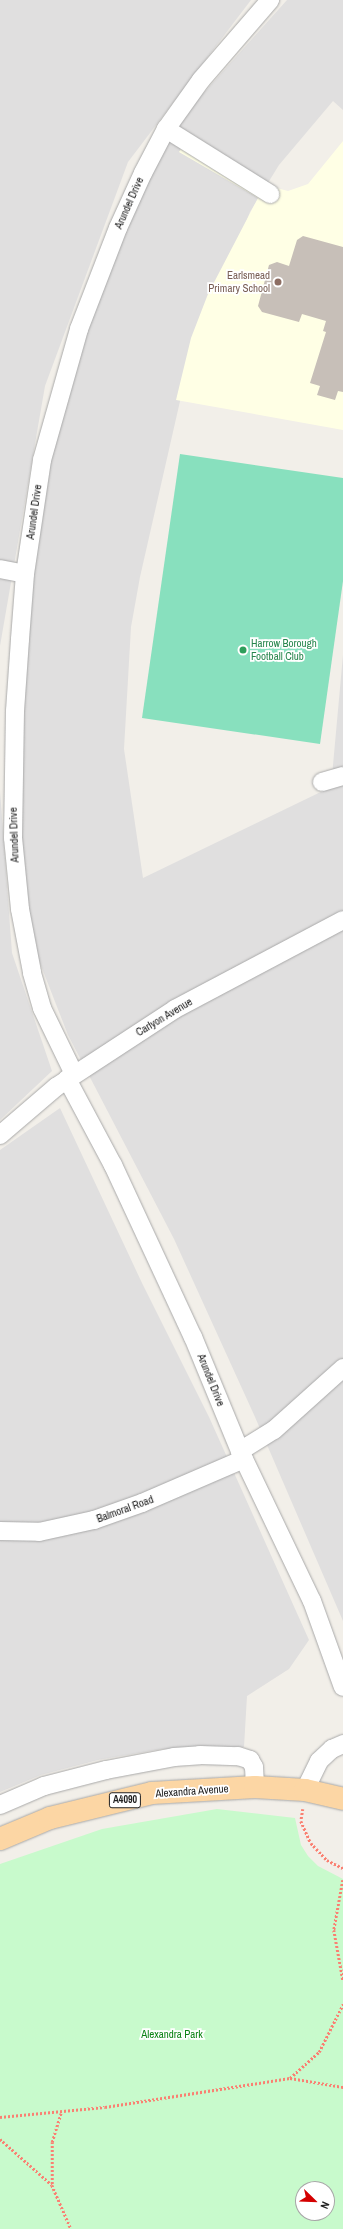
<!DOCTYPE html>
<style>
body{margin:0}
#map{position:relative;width:343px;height:2229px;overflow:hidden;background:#f2efe9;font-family:"Archivo Narrow",sans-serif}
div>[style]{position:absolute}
.residential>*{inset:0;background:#e0dfdf}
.education>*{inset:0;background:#ffffe5}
.park>*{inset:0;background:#c8facc}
.pitch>*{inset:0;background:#88e0be}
.building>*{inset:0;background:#c7bfb8}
.path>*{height:2.5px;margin-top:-1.25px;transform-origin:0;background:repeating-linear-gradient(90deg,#fa8072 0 2px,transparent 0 4px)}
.roads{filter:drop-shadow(0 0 1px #a9a9a9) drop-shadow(0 0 1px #a9a9a9)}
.minor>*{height:18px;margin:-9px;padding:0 9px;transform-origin:9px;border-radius:9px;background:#fff}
.major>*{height:22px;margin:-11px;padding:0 11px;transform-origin:11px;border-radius:11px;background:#fcd6a4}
.dots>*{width:11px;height:11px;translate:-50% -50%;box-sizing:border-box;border:2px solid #fff;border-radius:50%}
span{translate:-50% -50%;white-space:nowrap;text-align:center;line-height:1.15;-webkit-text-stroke:3.5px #fff;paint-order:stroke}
.shield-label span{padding:1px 3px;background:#fff;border:1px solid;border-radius:3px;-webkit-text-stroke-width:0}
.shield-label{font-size:10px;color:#222;font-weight:700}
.street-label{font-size:11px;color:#222}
.education-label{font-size:11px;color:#785e54}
.right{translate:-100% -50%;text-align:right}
.leisure-label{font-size:11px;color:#27864d}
.left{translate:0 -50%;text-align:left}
.park-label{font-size:11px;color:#0c8416}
.north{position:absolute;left:295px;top:2181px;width:40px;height:40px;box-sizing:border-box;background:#fff;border:1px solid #a7a7a7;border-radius:50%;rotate:113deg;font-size:11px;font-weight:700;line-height:16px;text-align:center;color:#222}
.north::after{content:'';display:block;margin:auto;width:14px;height:18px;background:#d40000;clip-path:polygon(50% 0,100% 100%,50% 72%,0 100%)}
</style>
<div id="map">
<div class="residential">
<i style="clip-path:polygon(0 0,251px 0,128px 162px,45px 386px,0 646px)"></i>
<i style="clip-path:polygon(287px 0,343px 0,343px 110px,333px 101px,279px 165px,250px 212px,183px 388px,140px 577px,131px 627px,124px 749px,143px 878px,331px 787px,343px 655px,343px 1621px,255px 1417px,174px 1239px,68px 1035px,38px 958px,22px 876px,20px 783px,28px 546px,90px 302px,174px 126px)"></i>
<i style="clip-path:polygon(0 791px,12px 953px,52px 1071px,0 1120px)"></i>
<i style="clip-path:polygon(60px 1108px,142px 1283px,209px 1417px,309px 1640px,289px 1669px,247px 1696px,244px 1747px,162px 1749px,98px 1760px,41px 1775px,0 1792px,0 1150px)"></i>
</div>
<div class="education">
<i style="clip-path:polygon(190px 134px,273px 187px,288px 191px,308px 184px,343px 141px,343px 430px,176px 400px,191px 338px,208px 294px,258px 198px,179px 152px)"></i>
</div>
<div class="park">
<i style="clip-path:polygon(evenodd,217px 1809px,295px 1818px,301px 1845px,308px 1856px,318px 1866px,343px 1879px,343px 2229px,0 2229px,0 1864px,102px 1829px,217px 1809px,303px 2189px,327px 2189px,327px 2213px,303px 2213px,303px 2189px)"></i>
</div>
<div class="pitch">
<i style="clip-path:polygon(180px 454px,343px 478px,343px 581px,320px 744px,142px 718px)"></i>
</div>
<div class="building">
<i style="clip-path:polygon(303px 236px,343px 247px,343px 392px,338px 391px,335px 400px,317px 395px,320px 386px,310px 383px,326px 332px,323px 331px,326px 321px,302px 314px,299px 322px,262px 312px,258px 306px,269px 265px,277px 262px,289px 266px,297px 240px)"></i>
</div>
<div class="path">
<i style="left:303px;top:1809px;width:12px;rotate:99deg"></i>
<i style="left:301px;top:1821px;width:24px;rotate:66deg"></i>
<i style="left:311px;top:1843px;width:23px;rotate:47deg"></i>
<i style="left:327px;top:1860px;width:18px;rotate:27deg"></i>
<i style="left:343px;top:1880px;width:51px;rotate:100.2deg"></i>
<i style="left:334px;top:1930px;width:51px;rotate:79.8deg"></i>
<i style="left:290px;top:2078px;width:39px;rotate:-42deg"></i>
<i style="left:319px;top:2052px;width:54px;rotate:-63.4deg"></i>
<i style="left:0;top:2117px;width:105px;rotate:-5.4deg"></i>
<i style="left:105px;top:2107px;width:187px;rotate:-8.9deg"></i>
<i style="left:290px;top:2078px;width:54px;rotate:9.6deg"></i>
<i style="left:0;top:2139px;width:69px;rotate:41.5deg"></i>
<i style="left:52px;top:2185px;width:48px;rotate:66.6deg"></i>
<i style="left:52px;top:2184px;width:42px;rotate:-90deg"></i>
<i style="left:52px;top:2142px;width:30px;rotate:-73deg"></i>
</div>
<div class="roads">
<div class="minor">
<i style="left:166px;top:129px;width:123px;rotate:32deg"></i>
<i style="left:0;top:569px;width:25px;rotate:11deg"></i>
<i style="left:322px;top:782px;width:22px;rotate:-16deg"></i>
<i style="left:74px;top:1074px;width:73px;rotate:-115.9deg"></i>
<i style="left:42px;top:1008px;width:37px;rotate:-106deg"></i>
<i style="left:32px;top:972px;width:64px;rotate:-100.8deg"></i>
<i style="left:20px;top:909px;width:71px;rotate:-95.6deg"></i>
<i style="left:13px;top:838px;width:127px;rotate:-89.1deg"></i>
<i style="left:15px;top:711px;width:72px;rotate:-86deg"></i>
<i style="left:20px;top:639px;width:65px;rotate:-85.6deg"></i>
<i style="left:25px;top:574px;width:115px;rotate:-81.5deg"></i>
<i style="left:42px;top:460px;width:136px;rotate:-74.2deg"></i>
<i style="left:79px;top:329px;width:108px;rotate:-68.9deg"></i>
<i style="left:118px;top:228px;width:60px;rotate:-65.6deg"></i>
<i style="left:143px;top:173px;width:50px;rotate:-62.4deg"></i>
<i style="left:166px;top:129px;width:60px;rotate:-54.5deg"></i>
<i style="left:201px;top:80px;width:106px;rotate:-49.2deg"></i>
<i style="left:67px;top:1079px;width:98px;rotate:61.9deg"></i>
<i style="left:113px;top:1165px;width:190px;rotate:65.1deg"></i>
<i style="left:193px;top:1337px;width:123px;rotate:67.6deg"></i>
<i style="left:240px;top:1451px;width:166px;rotate:64.4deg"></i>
<i style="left:312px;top:1601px;width:91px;rotate:70.2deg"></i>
<i style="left:0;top:1135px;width:74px;rotate:-40.6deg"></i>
<i style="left:56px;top:1087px;width:142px;rotate:-33.2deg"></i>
<i style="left:175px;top:1009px;width:190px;rotate:-27.9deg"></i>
<i style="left:240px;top:1451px;width:40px;rotate:-32deg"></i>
<i style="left:274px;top:1430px;width:93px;rotate:-41.9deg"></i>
<i style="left:0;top:1531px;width:39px;rotate:1deg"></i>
<i style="left:39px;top:1532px;width:56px;rotate:-12.3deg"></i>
<i style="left:94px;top:1520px;width:51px;rotate:-19.5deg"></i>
<i style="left:142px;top:1503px;width:111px;rotate:-23.3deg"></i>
<i style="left:305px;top:1790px;width:32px;rotate:-64deg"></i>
<i style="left:319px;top:1761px;width:18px;rotate:-43deg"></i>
<i style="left:332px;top:1749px;width:12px;rotate:-24deg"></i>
<i style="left:0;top:1805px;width:48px;rotate:-23.4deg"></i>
<i style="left:44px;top:1786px;width:64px;rotate:-14.5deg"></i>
<i style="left:106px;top:1770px;width:69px;rotate:-10.8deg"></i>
<i style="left:174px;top:1757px;width:26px;rotate:-4deg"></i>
<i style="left:200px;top:1755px;width:38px;rotate:2deg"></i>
<i style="left:238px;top:1756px;width:13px;rotate:18deg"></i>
<i style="left:250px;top:1760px;width:8px;rotate:60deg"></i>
<i style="left:254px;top:1767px;width:20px;rotate:87deg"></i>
</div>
<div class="major">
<i style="left:0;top:1839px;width:54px;rotate:-22.8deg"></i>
<i style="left:50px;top:1818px;width:105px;rotate:-13.8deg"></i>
<i style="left:152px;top:1793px;width:103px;rotate:-3.3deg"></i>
<i style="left:255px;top:1787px;width:50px;rotate:3.4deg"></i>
<i style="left:305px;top:1790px;width:39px;rotate:13deg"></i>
</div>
</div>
<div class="dots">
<i style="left:278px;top:282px;background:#8d6e63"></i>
<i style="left:243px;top:650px;background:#2e9e5b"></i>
</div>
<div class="shield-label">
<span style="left:125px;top:1800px">A4090</span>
</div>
<div class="street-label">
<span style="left:129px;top:203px;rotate:-66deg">Arundel Drive</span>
<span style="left:34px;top:512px;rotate:-82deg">Arundel Drive</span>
<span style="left:14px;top:835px;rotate:-92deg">Arundel Drive</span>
<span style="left:164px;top:1017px;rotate:-31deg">Carlyon Avenue</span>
<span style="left:211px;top:1380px;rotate:68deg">Arundel Drive</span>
<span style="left:125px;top:1509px;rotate:-20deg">Balmoral Road</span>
<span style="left:192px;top:1791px;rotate:-4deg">Alexandra Avenue</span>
</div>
<div class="education-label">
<span class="right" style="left:270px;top:282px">Earlsmead<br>Primary School</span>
</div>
<div class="leisure-label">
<span class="left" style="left:251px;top:650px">Harrow Borough<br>Football Club</span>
</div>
<div class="park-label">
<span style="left:172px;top:2034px">Alexandra Park</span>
</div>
<div class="north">N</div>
</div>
